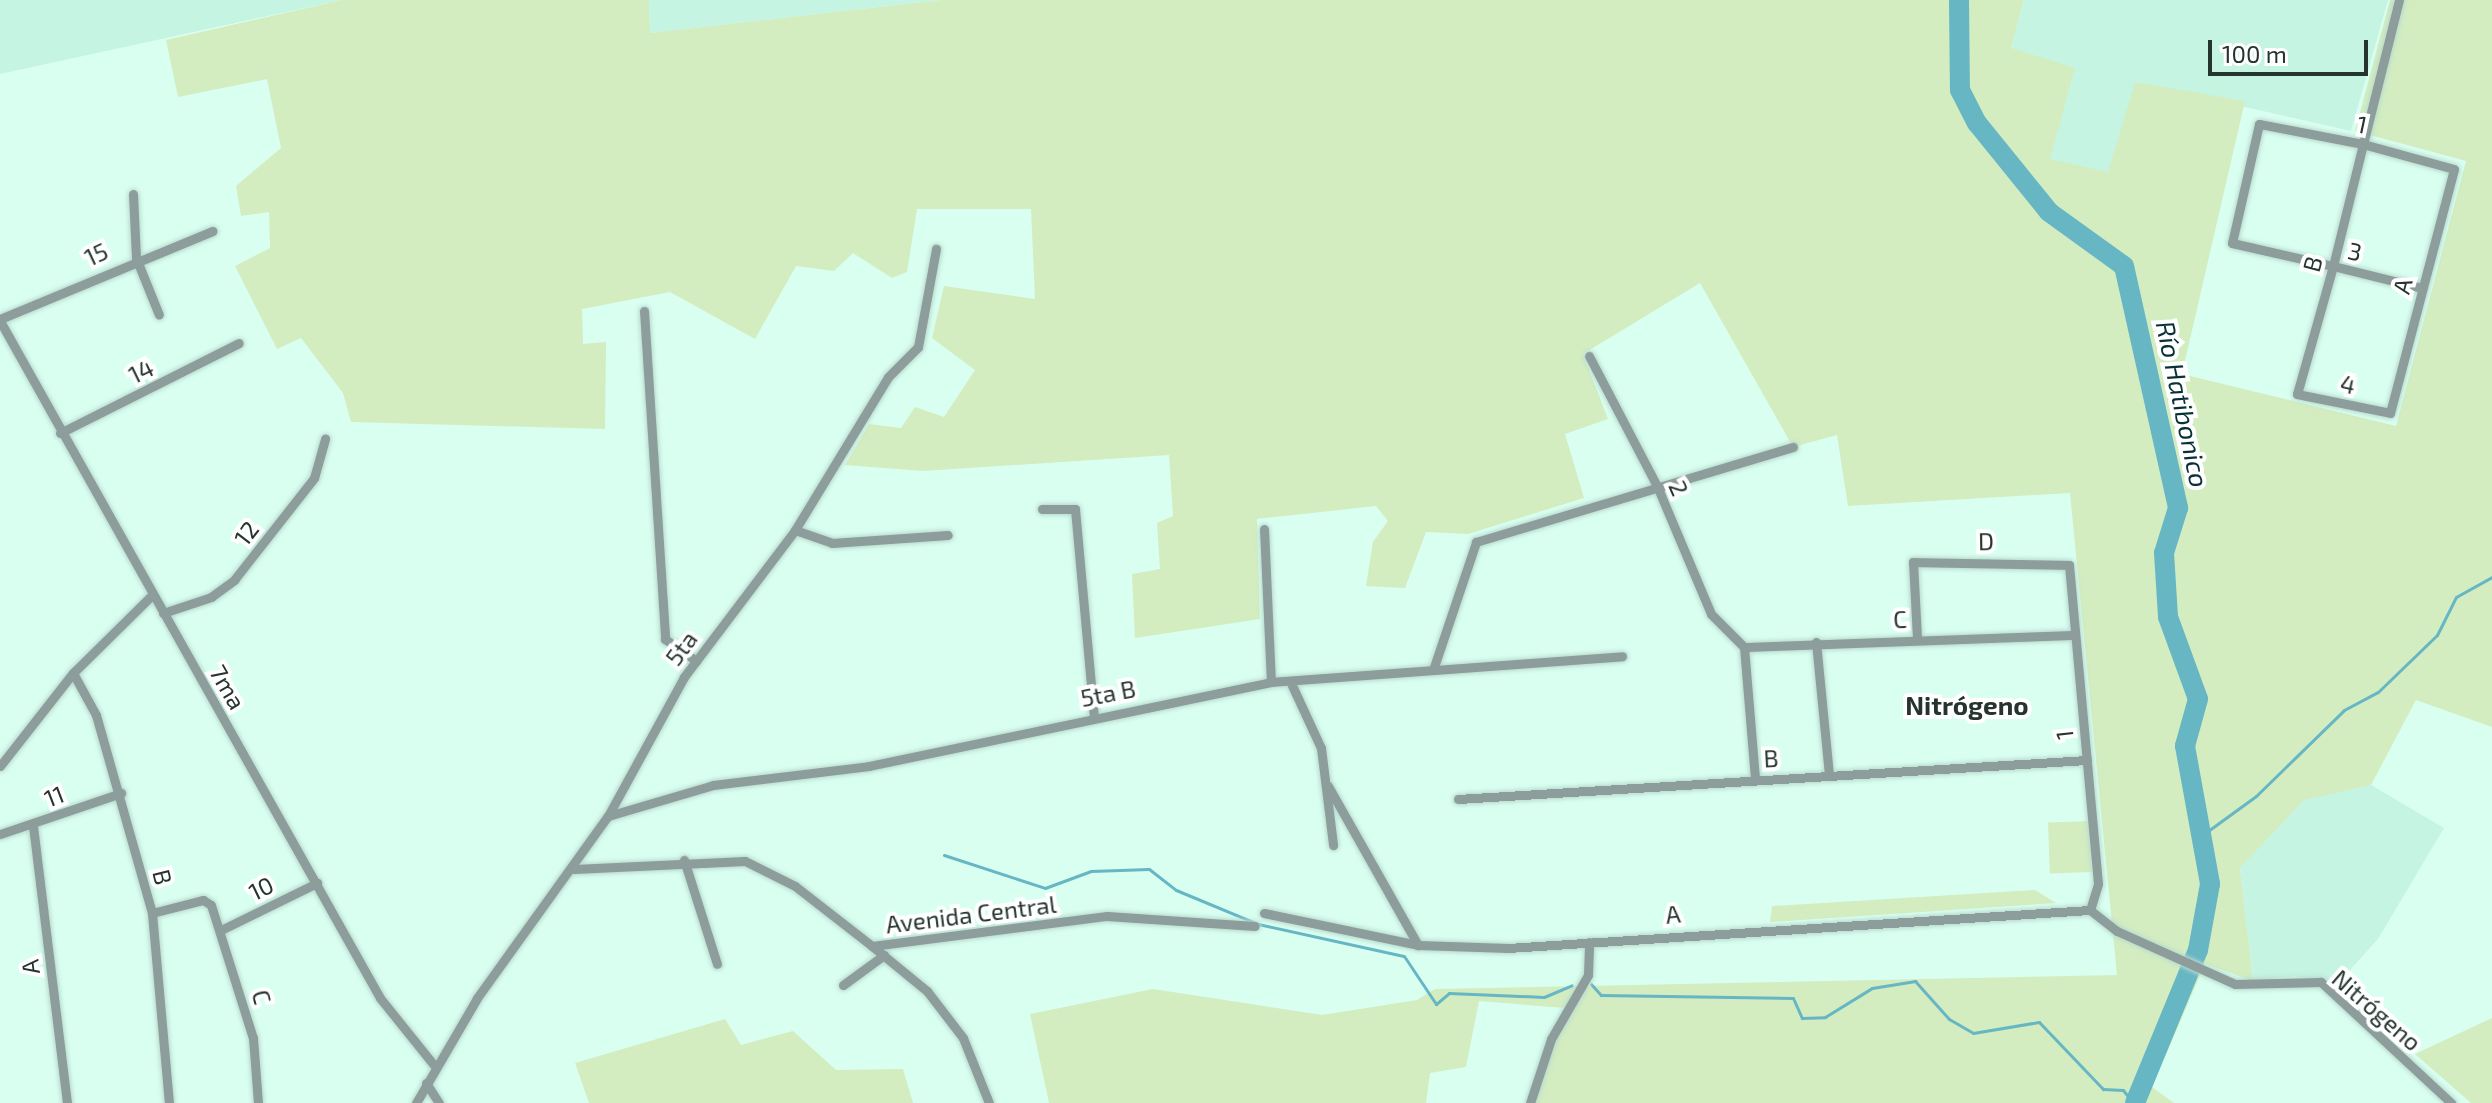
<!DOCTYPE html>
<meta charset="utf-8">
<style>
body{margin:0}
#map{position:relative;width:2492px;height:1103px;overflow:hidden;background:#d9fff1;font-family:"Exo 2",sans-serif}
div>[style]{position:absolute}
.built>*{inset:0;background:#c5f4e3}
.green>*{inset:0;background:#d3edc1;transform-origin:0 0}
.stream>*{height:3px;margin:-1.5px;padding:0 1.5px;transform-origin:1.5px;border-radius:1.5px;background:#67b6c4}
.river>*{height:20px;margin:-10px;padding:0 10px;transform-origin:10px;border-radius:10px;background:#67b6c4}
.roads{filter:drop-shadow(0 0 2px #b9dace) drop-shadow(0 0 2px #b9dace)}
.street>*{height:9px;margin:-4.5px;padding:0 4.5px;transform-origin:4.5px;border-radius:4.5px;background:#8c9d9b}
span{translate:-50% -50%;white-space:nowrap;text-align:center;line-height:1.15;-webkit-text-stroke:8px #fff;paint-order:stroke}
.street-label{font-size:24px;color:#25342f}
.water-label{font-size:26px;color:#083036;font-style:italic}
.neighbourhood-label{font-size:26px;color:#25342f;font-weight:700}
.scale{position:absolute;left:2208px;top:40px;width:160px;height:36px;box-sizing:border-box;border:4px solid #25342f;border-top:0;padding-left:10px;font-size:24px;line-height:28px;white-space:nowrap;color:#25342f;-webkit-text-stroke:6px #fff;paint-order:stroke}
</style>
<div id="map">
<div class="built">
<i style="clip-path:polygon(0 0,342px 0,0 74px)"></i>
<i style="clip-path:polygon(649px 0,941px 0,650px 33px)"></i>
<i style="clip-path:polygon(2024px 0,2388px 0,2351px 131px,2136px 82px,2108px 173px,2049px 159px,2011px 48px)"></i>
<i style="clip-path:polygon(2371px 785px,2444px 828px,2378px 939px,2339px 982px,2294px 976px,2253px 981px,2240px 868px,2304px 799px)"></i>
</div>
<div class="green">
<i style="clip-path:polygon(342px 0,649px 0,650px 33px,941px 0,2024px 0,2011px 48px,2075px 68px,2050px 159px,2108px 172px,2135px 82px,2245px 101px,2182px 374px,2396px 426px,2466px 161px,2355px 131px,2390px 0,2492px 0,2492px 727px,2416px 700px,2371px 785px,2304px 800px,2240px 868px,2253px 981px,2205px 964px,2152px 1087px,2174px 1103px,1532px 1103px,1565px 1008px,1479px 1001px,1466px 1067px,1430px 1073px,1426px 1103px,1049px 1103px,1030px 1014px,1153px 989px,1322px 1015px,1417px 1000px,1435px 989px,2117px 975px,2070px 493px,1848px 506px,1837px 435px,1793px 447px,1700px 283px,1583px 354px,1608px 419px,1565px 434px,1584px 498px,1468px 534px,1426px 532px,1405px 588px,1366px 586px,1373px 542px,1388px 521px,1376px 506px,1257px 519px,1260px 619px,1135px 638px,1132px 574px,1160px 569px,1157px 523px,1173px 516px,1169px 455px,923px 471px,845px 465px,869px 424px,901px 428px,915px 407px,944px 417px,975px 370px,932px 338px,944px 286px,1035px 299px,1031px 209px,917px 209px,907px 272px,892px 278px,853px 253px,834px 271px,796px 266px,755px 339px,670px 292px,582px 309px,583px 344px,606px 342px,605px 429px,351px 422px,343px 393px,301px 338px,277px 349px,235px 266px,270px 248px,269px 212px,241px 216px,236px 186px,281px 148px,267px 79px,178px 97px,166px 40px)"></i>
<i style="left:2090px;top:821px;width:51px;height:42px;rotate:88deg"></i>
<i style="clip-path:polygon(2035px 890px,2056px 903px,1770px 922px,1772px 906px)"></i>
<i style="clip-path:polygon(2492px 1018px,2492px 1103px,2471px 1103px,2415px 1054px)"></i>
<i style="clip-path:polygon(725px 1019px,741px 1045px,793px 1031px,836px 1070px,903px 1069px,913px 1103px,589px 1103px,575px 1063px)"></i>
</div>
<div class="stream">
<i style="left:2201px;top:836px;width:68px;rotate:-36deg"></i>
<i style="left:2256px;top:796px;width:123px;rotate:-44.3deg"></i>
<i style="left:2344px;top:710px;width:38px;rotate:-28deg"></i>
<i style="left:2378px;top:692px;width:82px;rotate:-44deg"></i>
<i style="left:2437px;top:635px;width:42px;rotate:-63.4deg"></i>
<i style="left:2456px;top:597px;width:41px;rotate:-29.1deg"></i>
<i style="left:944px;top:855px;width:106px;rotate:18.1deg"></i>
<i style="left:1045px;top:888px;width:49px;rotate:-20.3deg"></i>
<i style="left:1091px;top:871px;width:58px;rotate:-2deg"></i>
<i style="left:1149px;top:869px;width:34px;rotate:38deg"></i>
<i style="left:1176px;top:890px;width:89px;rotate:22.5deg"></i>
<i style="left:1258px;top:924px;width:149px;rotate:12.4deg"></i>
<i style="left:1404px;top:956px;width:58px;rotate:56.3deg"></i>
<i style="left:1436px;top:1004px;width:17px;rotate:-40deg"></i>
<i style="left:1449px;top:993px;width:95px;rotate:2.4deg"></i>
<i style="left:1544px;top:997px;width:30px;rotate:-23deg"></i>
<i style="left:1591px;top:984px;width:15px;rotate:48deg"></i>
<i style="left:1601px;top:995px;width:192px;rotate:0.9deg"></i>
<i style="left:1793px;top:998px;width:22px;rotate:66deg"></i>
<i style="left:1802px;top:1018px;width:23px;rotate:-2deg"></i>
<i style="left:1825px;top:1017px;width:55px;rotate:-31.7deg"></i>
<i style="left:1872px;top:988px;width:44px;rotate:-9.2deg"></i>
<i style="left:1915px;top:981px;width:51px;rotate:48.2deg"></i>
<i style="left:1949px;top:1019px;width:28px;rotate:30deg"></i>
<i style="left:1973px;top:1033px;width:67px;rotate:-9.5deg"></i>
<i style="left:2039px;top:1022px;width:93px;rotate:46.3deg"></i>
<i style="left:2103px;top:1089px;width:20px;rotate:3deg"></i>
<i style="left:2123px;top:1090px;width:16px;rotate:52deg"></i>
</div>
<div class="river">
<i style="left:1959px;top:0;width:90px;rotate:89.4deg"></i>
<i style="left:1960px;top:90px;width:37px;rotate:63deg"></i>
<i style="left:1977px;top:123px;width:114px;rotate:51deg"></i>
<i style="left:2049px;top:212px;width:92px;rotate:35.8deg"></i>
<i style="left:2124px;top:266px;width:248px;rotate:77.4deg"></i>
<i style="left:2178px;top:508px;width:47px;rotate:107.3deg"></i>
<i style="left:2164px;top:553px;width:64px;rotate:86.4deg"></i>
<i style="left:2168px;top:617px;width:87px;rotate:69.9deg"></i>
<i style="left:2198px;top:699px;width:49px;rotate:105.5deg"></i>
<i style="left:2185px;top:746px;width:140px;rotate:79.7deg"></i>
<i style="left:2210px;top:884px;width:67px;rotate:100.3deg"></i>
<i style="left:2198px;top:950px;width:165px;rotate:112.4deg"></i>
</div>
<div class="roads">
<div class="street">
<i style="left:2399px;top:0;width:148px;rotate:104deg"></i>
<i style="left:2363px;top:144px;width:126px;rotate:103.8deg"></i>
<i style="left:2333px;top:266px;width:133px;rotate:105.7deg"></i>
<i style="left:2297px;top:394px;width:95px;rotate:11.5deg"></i>
<i style="left:2390px;top:413px;width:252px;rotate:-75.3deg"></i>
<i style="left:2454px;top:169px;width:94px;rotate:-164.6deg"></i>
<i style="left:2363px;top:144px;width:106px;rotate:-169.1deg"></i>
<i style="left:2259px;top:124px;width:122px;rotate:102.8deg"></i>
<i style="left:2232px;top:243px;width:104px;rotate:12.8deg"></i>
<i style="left:2333px;top:266px;width:92px;rotate:13.9deg"></i>
<i style="left:133px;top:194px;width:64px;rotate:87.3deg"></i>
<i style="left:136px;top:258px;width:61px;rotate:68deg"></i>
<i style="left:644px;top:311px;width:329px;rotate:86.3deg"></i>
<i style="left:665px;top:639px;width:38px;rotate:35deg"></i>
<i style="left:0;top:319px;width:230px;rotate:-22.5deg"></i>
<i style="left:0;top:321px;width:776px;rotate:60.69deg"></i>
<i style="left:380px;top:998px;width:85px;rotate:51.2deg"></i>
<i style="left:1589px;top:356px;width:147px;rotate:62.4deg"></i>
<i style="left:1657px;top:486px;width:139px;rotate:67.1deg"></i>
<i style="left:1711px;top:614px;width:47px;rotate:45deg"></i>
<i style="left:1744px;top:647px;width:330px;rotate:-2.1deg"></i>
<i style="left:60px;top:433px;width:200px;rotate:-26.7deg"></i>
<i style="left:1042px;top:509px;width:33px"></i>
<i style="left:1075px;top:509px;width:208px;rotate:84.8deg"></i>
<i style="left:1264px;top:529px;width:153px;rotate:87.4deg"></i>
<i style="left:795px;top:530px;width:39px;rotate:19deg"></i>
<i style="left:832px;top:543px;width:116px;rotate:-3.9deg"></i>
<i style="left:163px;top:613px;width:51px;rotate:-18.4deg"></i>
<i style="left:211px;top:597px;width:29px;rotate:-36deg"></i>
<i style="left:234px;top:580px;width:130px;rotate:-51.9deg"></i>
<i style="left:314px;top:478px;width:41px;rotate:-74.2deg"></i>
<i style="left:1917px;top:638px;width:76px;rotate:-93deg"></i>
<i style="left:1913px;top:562px;width:156px;rotate:1.1deg"></i>
<i style="left:2069px;top:565px;width:320px;rotate:84.8deg"></i>
<i style="left:2098px;top:884px;width:27px;rotate:107deg"></i>
<i style="left:1816px;top:642px;width:134px;rotate:84.4deg"></i>
<i style="left:1744px;top:647px;width:132px;rotate:85.2deg"></i>
<i style="left:1434px;top:667px;width:132px;rotate:-71.4deg"></i>
<i style="left:1476px;top:542px;width:331px;rotate:-16.7deg"></i>
<i style="left:73px;top:673px;width:48px;rotate:61.3deg"></i>
<i style="left:96px;top:715px;width:206px;rotate:74.2deg"></i>
<i style="left:152px;top:913px;width:191px;rotate:84.9deg"></i>
<i style="left:1290px;top:681px;width:74px;rotate:65.2deg"></i>
<i style="left:1321px;top:748px;width:98px;rotate:82.9deg"></i>
<i style="left:0;top:766px;width:118px;rotate:-51.9deg"></i>
<i style="left:73px;top:673px;width:111px;rotate:-44.6deg"></i>
<i style="left:1328px;top:786px;width:183px;rotate:60.5deg"></i>
<i style="left:1458px;top:799px;width:630px;rotate:-3.55deg"></i>
<i style="left:608px;top:816px;width:109px;rotate:-16.4deg"></i>
<i style="left:713px;top:785px;width:157px;rotate:-6.9deg"></i>
<i style="left:869px;top:766px;width:411px;rotate:-11.8deg"></i>
<i style="left:1271px;top:682px;width:352px;rotate:-4.2deg"></i>
<i style="left:33px;top:826px;width:279px;rotate:83deg"></i>
<i style="left:0;top:834px;width:128px;rotate:-18.7deg"></i>
<i style="left:684px;top:860px;width:109px;rotate:72.4deg"></i>
<i style="left:574px;top:869px;width:171px;rotate:-2.7deg"></i>
<i style="left:745px;top:861px;width:56px;rotate:26.6deg"></i>
<i style="left:795px;top:886px;width:98px;rotate:37.9deg"></i>
<i style="left:872px;top:946px;width:237px;rotate:-7.3deg"></i>
<i style="left:1107px;top:916px;width:148px;rotate:3.9deg"></i>
<i style="left:2090px;top:910px;width:34px;rotate:38deg"></i>
<i style="left:2117px;top:931px;width:129px;rotate:24.2deg"></i>
<i style="left:2235px;top:984px;width:86px;rotate:-1.3deg"></i>
<i style="left:2321px;top:982px;width:178px;rotate:42.9deg"></i>
<i style="left:152px;top:913px;width:53px;rotate:-14.3deg"></i>
<i style="left:203px;top:900px;width:9px;rotate:32deg"></i>
<i style="left:211px;top:905px;width:139px;rotate:72.5deg"></i>
<i style="left:253px;top:1038px;width:65px;rotate:85.6deg"></i>
<i style="left:1264px;top:913px;width:157px;rotate:11.7deg"></i>
<i style="left:1418px;top:945px;width:90px;rotate:1.9deg"></i>
<i style="left:1508px;top:948px;width:583px;rotate:-3.74deg"></i>
<i style="left:223px;top:929px;width:105px;rotate:-26.1deg"></i>
<i style="left:872px;top:946px;width:71px;rotate:39.3deg"></i>
<i style="left:927px;top:991px;width:59px;rotate:52.5deg"></i>
<i style="left:963px;top:1038px;width:70px;rotate:68.2deg"></i>
<i style="left:843px;top:985px;width:51px;rotate:-36.2deg"></i>
<i style="left:426px;top:1083px;width:24px;rotate:57deg"></i>
<i style="left:416px;top:1103px;width:121px;rotate:-59.8deg"></i>
<i style="left:477px;top:998px;width:224px;rotate:-54.3deg"></i>
<i style="left:608px;top:816px;width:158px;rotate:-61.3deg"></i>
<i style="left:684px;top:677px;width:184px;rotate:-52.9deg"></i>
<i style="left:795px;top:530px;width:179px;rotate:-58.7deg"></i>
<i style="left:888px;top:377px;width:42px;rotate:-45deg"></i>
<i style="left:918px;top:347px;width:100px;rotate:-79.6deg"></i>
<i style="left:1530px;top:1103px;width:67px;rotate:-71.8deg"></i>
<i style="left:1551px;top:1039px;width:74px;rotate:-60deg"></i>
<i style="left:1588px;top:975px;width:33px;rotate:-88deg"></i>
</div>
</div>
<div class="street-label">
<span style="left:2362px;top:124px;rotate:12deg">1</span>
<span style="left:2355px;top:251px;rotate:13deg">3</span>
<span style="left:96px;top:254px;rotate:-25deg">15</span>
<span style="left:2312px;top:264px;rotate:-75deg">B</span>
<span style="left:2402px;top:286px;rotate:-75deg">A</span>
<span style="left:141px;top:371px;rotate:-26deg">14</span>
<span style="left:2348px;top:384px;rotate:12deg">4</span>
<span style="left:1679px;top:488px;rotate:66deg">2</span>
<span style="left:246px;top:533px;rotate:-52deg">12</span>
<span style="left:1986px;top:541px;rotate:-1deg">D</span>
<span style="left:1900px;top:619px;rotate:-2deg">C</span>
<span style="left:681px;top:648px;rotate:-54deg">5ta</span>
<span style="left:228px;top:687px;rotate:60deg">7ma</span>
<span style="left:1108px;top:693px;rotate:-11deg">5ta B</span>
<span style="left:2064px;top:735px;rotate:-96deg">1</span>
<span style="left:1771px;top:758px;rotate:-3deg">B</span>
<span style="left:54px;top:796px;rotate:-21deg">11</span>
<span style="left:163px;top:877px;rotate:76deg">B</span>
<span style="left:261px;top:888px;rotate:-26deg">10</span>
<span style="left:971px;top:914px;rotate:-7deg">Avenida Central</span>
<span style="left:1673px;top:914px;rotate:-6deg">A</span>
<span style="left:30px;top:967px;rotate:-97deg">A</span>
<span style="left:262px;top:997px;rotate:75deg">C</span>
<span style="left:2377px;top:1010px;rotate:41deg">Nitrógeno</span>
</div>
<div class="water-label">
<span style="left:2183px;top:404px;rotate:78deg">Río Hatibonico</span>
</div>
<div class="neighbourhood-label">
<span style="left:1967px;top:705px">Nitrógeno</span>
</div>
<div class="scale">100 m</div>
</div>
